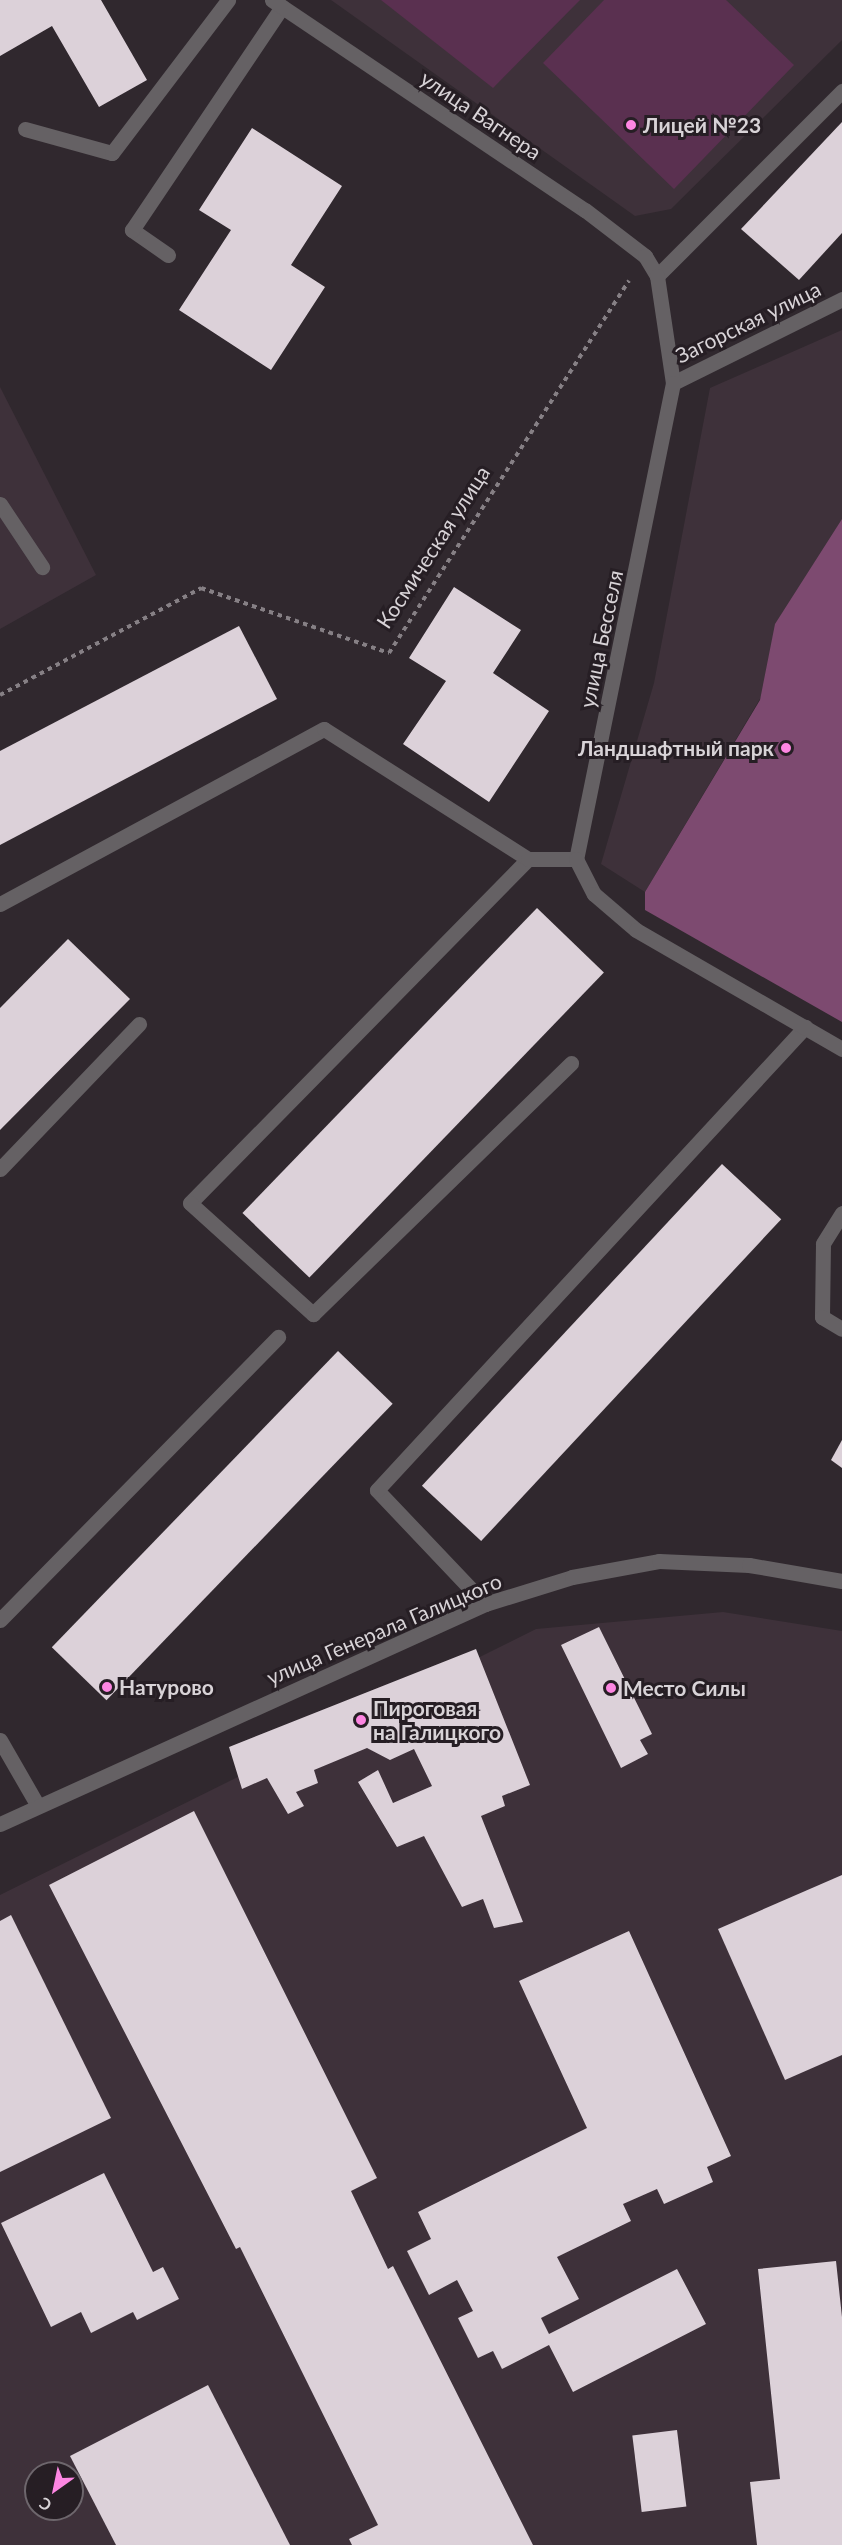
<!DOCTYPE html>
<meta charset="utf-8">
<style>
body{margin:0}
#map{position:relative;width:842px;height:2545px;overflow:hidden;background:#30282e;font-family:Lato,sans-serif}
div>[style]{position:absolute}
.built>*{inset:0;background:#3e313a}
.green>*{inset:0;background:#5a3050}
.forest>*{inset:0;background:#7d4a70}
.building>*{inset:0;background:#dcd1d9;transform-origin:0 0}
.path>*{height:4px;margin-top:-2px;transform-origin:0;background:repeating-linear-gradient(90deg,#868085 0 4.5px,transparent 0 9px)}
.service>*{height:15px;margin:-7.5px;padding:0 7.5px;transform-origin:7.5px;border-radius:7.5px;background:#656164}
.minor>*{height:15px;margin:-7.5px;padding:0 7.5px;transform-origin:7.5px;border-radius:7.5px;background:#656164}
.tertiary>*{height:15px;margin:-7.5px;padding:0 7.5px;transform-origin:7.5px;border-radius:7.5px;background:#656164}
.dots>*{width:16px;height:16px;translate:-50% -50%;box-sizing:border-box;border:3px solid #261e24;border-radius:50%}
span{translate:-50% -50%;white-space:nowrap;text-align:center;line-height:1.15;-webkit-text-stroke:6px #261e24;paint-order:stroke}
.street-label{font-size:21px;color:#d8d3d7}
.poi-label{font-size:21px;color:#d8d3d7;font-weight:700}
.left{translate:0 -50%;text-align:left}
.right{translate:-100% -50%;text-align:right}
.north{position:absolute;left:24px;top:2461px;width:60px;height:60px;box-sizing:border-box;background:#261e24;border:2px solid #6d666c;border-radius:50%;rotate:213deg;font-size:16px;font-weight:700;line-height:24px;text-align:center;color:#d8d3d7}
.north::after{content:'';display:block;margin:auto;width:21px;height:27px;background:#fd86e2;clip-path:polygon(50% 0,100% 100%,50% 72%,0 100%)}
</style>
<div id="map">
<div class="built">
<i style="clip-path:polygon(331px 0,842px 0,842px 40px,671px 209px,635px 216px)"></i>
<i style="clip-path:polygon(842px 330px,842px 561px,645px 892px,601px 864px,654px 683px,710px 388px)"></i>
<i style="clip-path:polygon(0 387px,96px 575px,0 629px)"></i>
<i style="clip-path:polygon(evenodd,723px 1612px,842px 1631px,842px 2545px,0 2545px,0 1895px,536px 1629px,723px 1612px,36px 2473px,72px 2473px,72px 2509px,36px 2509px,36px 2473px)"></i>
</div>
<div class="green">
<i style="clip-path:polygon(381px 0,580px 0,493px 88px)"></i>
<i style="clip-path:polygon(604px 0,726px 0,794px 65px,674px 189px,543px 63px)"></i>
</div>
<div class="forest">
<i style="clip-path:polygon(842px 519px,842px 1022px,645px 910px,645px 892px,760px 700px,775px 624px)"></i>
</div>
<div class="building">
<i style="clip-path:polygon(0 0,101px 0,147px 80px,99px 107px,52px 26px,0 56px)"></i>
<i style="clip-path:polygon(842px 122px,842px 233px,799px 280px,741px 229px)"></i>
<i style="clip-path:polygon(252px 128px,342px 186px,291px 265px,325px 287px,271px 370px,179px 310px,231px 230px,199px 210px)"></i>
<i style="clip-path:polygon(454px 587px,521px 630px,493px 673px,549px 711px,489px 802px,403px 744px,446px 681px,409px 658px)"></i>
<i style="clip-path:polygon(239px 626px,277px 699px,0 845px,0 751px)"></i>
<i style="left:537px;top:908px;width:93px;height:424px;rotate:44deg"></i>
<i style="clip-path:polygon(68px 939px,130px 999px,0 1130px,0 1008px)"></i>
<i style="left:722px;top:1164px;width:81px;height:440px;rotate:43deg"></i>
<i style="left:338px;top:1351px;width:76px;height:412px;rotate:44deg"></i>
<i style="clip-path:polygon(842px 1440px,842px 1468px,831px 1460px)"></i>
<i style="clip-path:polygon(599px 1627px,652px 1734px,640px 1740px,648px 1754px,621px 1768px,561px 1645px)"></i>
<i style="clip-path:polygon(476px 1649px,530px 1785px,502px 1796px,505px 1806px,481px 1816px,523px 1922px,494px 1928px,483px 1899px,462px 1907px,424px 1836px,397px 1847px,358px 1782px,378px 1770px,393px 1803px,432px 1786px,414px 1749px,390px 1760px,367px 1748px,314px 1770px,318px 1783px,296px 1792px,304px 1806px,288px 1814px,267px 1778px,242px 1789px,229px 1747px)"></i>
<i style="clip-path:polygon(194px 1811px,377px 2178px,351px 2191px,388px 2269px,393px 2266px,533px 2545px,352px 2545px,349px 2539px,378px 2525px,240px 2247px,236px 2249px,49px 1885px)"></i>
<i style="clip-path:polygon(842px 1875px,842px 2055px,785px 2080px,718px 1929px)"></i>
<i style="clip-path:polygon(11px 1915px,111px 2118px,0 2172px,0 1921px)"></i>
<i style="clip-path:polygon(629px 1931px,731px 2156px,707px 2167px,713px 2182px,664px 2204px,657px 2189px,623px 2204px,631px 2221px,557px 2257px,579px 2299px,541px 2318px,549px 2334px,677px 2269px,706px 2324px,573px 2392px,549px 2345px,502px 2369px,493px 2351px,478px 2358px,458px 2318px,473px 2311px,457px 2280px,429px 2295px,407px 2251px,431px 2239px,418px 2212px,587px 2128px,519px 1981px)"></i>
<i style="clip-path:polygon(104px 2173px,153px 2272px,163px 2267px,179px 2299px,137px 2320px,133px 2312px,91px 2333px,81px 2312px,51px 2327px,1px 2223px)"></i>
<i style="clip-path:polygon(836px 2261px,842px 2317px,842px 2545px,757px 2545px,750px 2482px,780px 2479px,758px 2269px)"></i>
<i style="clip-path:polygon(208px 2385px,290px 2545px,116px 2545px,70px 2456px)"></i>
<i style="left:677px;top:2430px;width:77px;height:45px;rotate:83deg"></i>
</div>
<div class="path">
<i style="left:0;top:695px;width:228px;rotate:-28deg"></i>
<i style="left:201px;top:588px;width:199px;rotate:19.1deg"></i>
<i style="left:389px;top:653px;width:443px;rotate:-57.2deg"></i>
</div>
<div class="service">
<i style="left:25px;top:129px;width:90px;rotate:15.4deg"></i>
<i style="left:112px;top:153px;width:192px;rotate:-52.8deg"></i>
<i style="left:168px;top:255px;width:44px;rotate:-145.2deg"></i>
<i style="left:132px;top:230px;width:269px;rotate:-56.1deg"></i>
<i style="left:673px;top:383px;width:189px;rotate:-26.4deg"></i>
<i style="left:0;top:504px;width:76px;rotate:56.3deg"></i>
<i style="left:842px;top:1213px;width:36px;rotate:122deg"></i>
<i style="left:823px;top:1244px;width:73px;rotate:90.8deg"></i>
<i style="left:822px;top:1317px;width:23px;rotate:31deg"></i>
</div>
<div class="minor">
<i style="left:657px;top:276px;width:262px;rotate:-45deg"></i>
<i style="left:528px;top:859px;width:482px;rotate:134.5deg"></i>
<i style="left:190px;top:1203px;width:166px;rotate:42.1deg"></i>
<i style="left:313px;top:1314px;width:360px;rotate:-44.2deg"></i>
<i style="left:0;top:904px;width:368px;rotate:-28.4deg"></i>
<i style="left:324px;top:729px;width:242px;rotate:32.5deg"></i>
<i style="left:528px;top:859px;width:48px"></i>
<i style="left:0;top:1169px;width:201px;rotate:-46.2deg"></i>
<i style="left:485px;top:1604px;width:157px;rotate:-133.5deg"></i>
<i style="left:377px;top:1490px;width:631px;rotate:-47.25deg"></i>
<i style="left:0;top:1620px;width:397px;rotate:-45.5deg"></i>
<i style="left:0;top:1740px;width:76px;rotate:60.1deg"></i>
</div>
<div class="tertiary">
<i style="left:272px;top:0;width:377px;rotate:33.9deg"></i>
<i style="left:585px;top:210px;width:76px;rotate:37.5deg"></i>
<i style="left:645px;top:256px;width:23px;rotate:59deg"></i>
<i style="left:657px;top:276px;width:108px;rotate:81.5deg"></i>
<i style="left:673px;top:383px;width:486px;rotate:101.5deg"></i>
<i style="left:576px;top:859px;width:39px;rotate:63deg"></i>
<i style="left:594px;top:894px;width:55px;rotate:40.6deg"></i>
<i style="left:636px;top:930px;width:238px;rotate:30deg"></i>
<i style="left:0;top:1824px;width:533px;rotate:-24.4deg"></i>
<i style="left:485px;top:1604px;width:91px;rotate:-17.2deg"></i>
<i style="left:572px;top:1577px;width:88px;rotate:-10.4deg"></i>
<i style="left:659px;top:1561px;width:90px;rotate:2.5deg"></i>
<i style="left:749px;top:1565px;width:94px;rotate:9.8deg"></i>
</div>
<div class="dots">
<i style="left:631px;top:125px;background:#fd86e2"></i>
<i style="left:786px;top:748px;background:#fd86e2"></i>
<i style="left:107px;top:1687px;background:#fd86e2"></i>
<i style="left:611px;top:1688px;background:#fd86e2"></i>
<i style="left:361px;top:1720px;background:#fd86e2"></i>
</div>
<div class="street-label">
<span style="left:481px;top:115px;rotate:34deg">улица Вагнера</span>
<span style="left:748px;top:322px;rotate:-26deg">Загорская улица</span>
<span style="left:433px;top:547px;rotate:-57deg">Космическая улица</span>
<span style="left:601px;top:639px;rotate:-78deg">улица Бесселя</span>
<span style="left:384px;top:1629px;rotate:-23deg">улица Генерала Галицкого</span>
</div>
<div class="poi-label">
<span class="left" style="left:643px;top:125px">Лицей №23</span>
<span class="right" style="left:774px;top:748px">Ландшафтный парк</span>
<span class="left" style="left:119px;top:1687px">Натурово</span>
<span class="left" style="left:623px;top:1688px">Место Силы</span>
<span class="left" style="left:373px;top:1720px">Пироговая<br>на Галицкого</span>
</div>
<div class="north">С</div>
</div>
